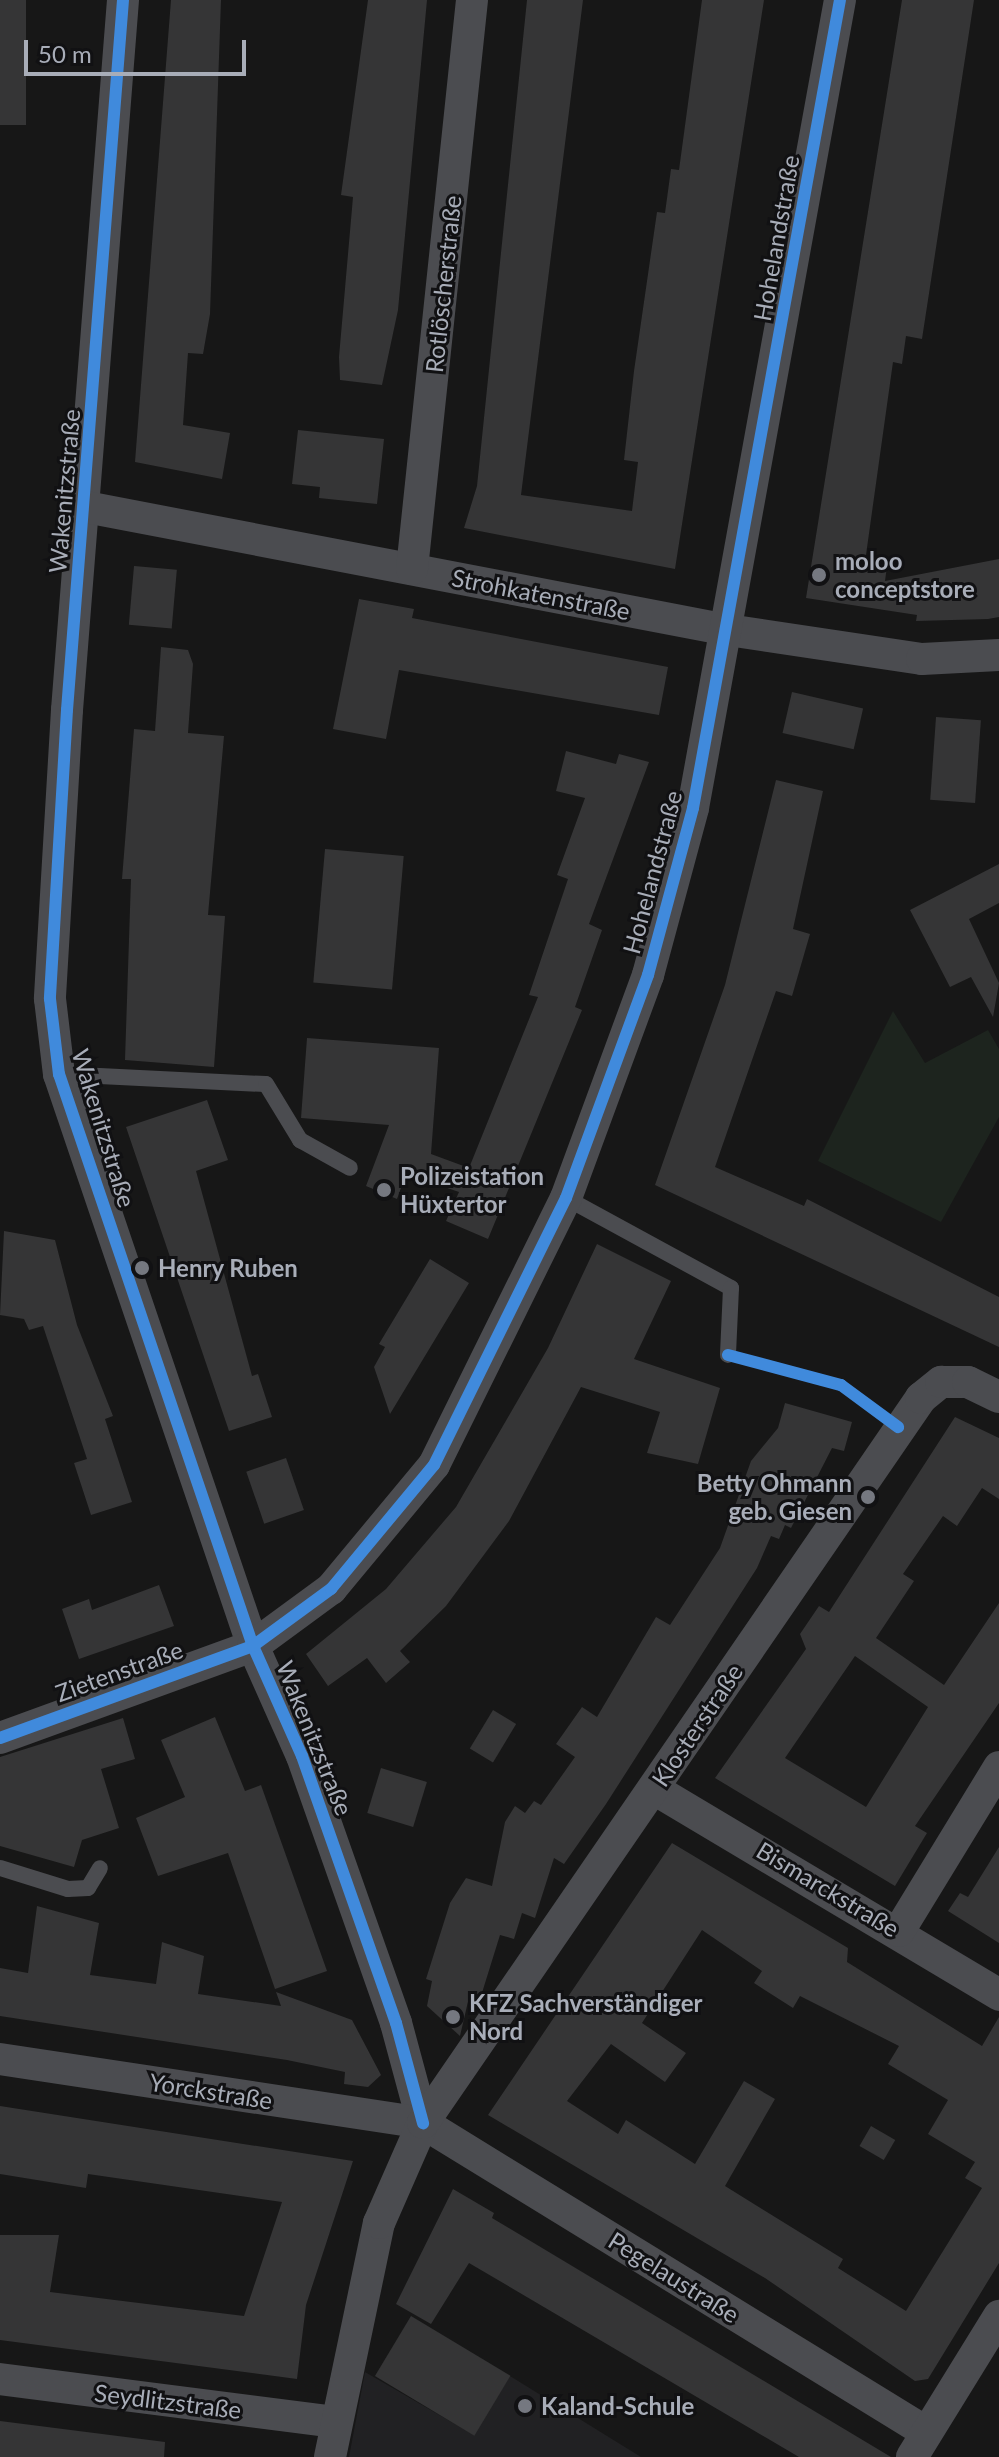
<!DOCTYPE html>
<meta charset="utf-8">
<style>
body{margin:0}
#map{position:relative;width:999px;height:2457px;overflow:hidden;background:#171717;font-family:Lato,sans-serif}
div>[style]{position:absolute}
.built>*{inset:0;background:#212123}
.green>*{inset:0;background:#1d241e}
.building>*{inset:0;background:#353536;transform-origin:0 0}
.service>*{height:16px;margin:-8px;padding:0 8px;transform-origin:8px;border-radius:8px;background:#4b4c50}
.minor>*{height:32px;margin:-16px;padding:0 16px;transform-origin:16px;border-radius:16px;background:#4b4c50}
.cycleway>*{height:12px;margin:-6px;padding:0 6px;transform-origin:6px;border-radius:6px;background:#408adc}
.dots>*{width:22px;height:22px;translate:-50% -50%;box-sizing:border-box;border:4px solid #111113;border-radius:50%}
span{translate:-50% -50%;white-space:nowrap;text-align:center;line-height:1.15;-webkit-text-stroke:6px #111113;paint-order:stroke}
.street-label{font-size:24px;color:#a8adb8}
.poi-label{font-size:24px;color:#a8adb8;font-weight:700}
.left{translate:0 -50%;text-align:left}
.right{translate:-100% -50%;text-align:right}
.scale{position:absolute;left:24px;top:40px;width:222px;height:36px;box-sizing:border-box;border:4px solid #a8adb8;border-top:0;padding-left:10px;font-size:24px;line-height:28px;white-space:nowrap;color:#a8adb8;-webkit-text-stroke:6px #111113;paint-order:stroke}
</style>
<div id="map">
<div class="built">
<i style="clip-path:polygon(365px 2372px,474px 2435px,510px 2376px,641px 2457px,349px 2457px)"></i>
</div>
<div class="green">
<i style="clip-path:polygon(893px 1011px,925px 1063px,988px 1030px,999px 1049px,999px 1117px,941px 1222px,818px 1161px)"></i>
</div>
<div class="building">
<i style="left:0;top:0;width:26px;height:125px"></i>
<i style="clip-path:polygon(171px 0,221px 0,210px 314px,203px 354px,188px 353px,183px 425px,230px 433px,222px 479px,135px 462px)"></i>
<i style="clip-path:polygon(368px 0,427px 0,398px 310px,382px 385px,340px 380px,339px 357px,353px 197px,341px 195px)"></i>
<i style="clip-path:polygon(527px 0,583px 0,521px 495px,632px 511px,638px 462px,624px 460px,634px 371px,657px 212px,665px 213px,671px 169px,679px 170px,702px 0,764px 0,675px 569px,464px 528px,477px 486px)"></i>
<i style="clip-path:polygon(902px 0,974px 0,922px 339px,906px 336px,902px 364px,893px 362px,865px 562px,887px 566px,885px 581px,999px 559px,999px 617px,988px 619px,916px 621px,917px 615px,806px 598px)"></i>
<i style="clip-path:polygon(298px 430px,384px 439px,377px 504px,319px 498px,320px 487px,292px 484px)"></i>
<i style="left:134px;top:566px;width:43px;height:59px;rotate:5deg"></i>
<i style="clip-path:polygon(359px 599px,414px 609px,412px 618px,668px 667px,659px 715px,399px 670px,386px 739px,333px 729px)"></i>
<i style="clip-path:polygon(161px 647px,188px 650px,193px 664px,188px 733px,224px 736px,208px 915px,225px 916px,214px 1067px,125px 1060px,131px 879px,122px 879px,134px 729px,155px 731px)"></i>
<i style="left:792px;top:692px;width:73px;height:42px;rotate:13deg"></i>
<i style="left:936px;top:717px;width:45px;height:83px;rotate:4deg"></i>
<i style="clip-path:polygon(566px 751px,616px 764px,619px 754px,649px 762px,589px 924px,602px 930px,575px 1007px,582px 1010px,488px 1239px,446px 1221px,459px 1192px,406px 1174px,397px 1199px,366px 1186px,389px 1125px,301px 1118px,307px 1038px,439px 1048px,431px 1154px,469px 1168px,538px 997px,529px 995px,568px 879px,557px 875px,585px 798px,556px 791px)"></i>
<i style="clip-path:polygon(776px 780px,823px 791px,793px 929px,810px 934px,792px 996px,776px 991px,715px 1167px,804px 1206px,807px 1199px,999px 1297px,999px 1347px,655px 1185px,725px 985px)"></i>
<i style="left:325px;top:849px;width:79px;height:134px;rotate:5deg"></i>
<i style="clip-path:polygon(999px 864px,999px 903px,969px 919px,999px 983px,993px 1017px,971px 977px,950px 987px,910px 910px)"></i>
<i style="clip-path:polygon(207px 1100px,228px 1160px,196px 1171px,252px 1376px,258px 1374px,272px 1417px,229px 1431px,126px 1127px)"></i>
<i style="clip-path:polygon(4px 1231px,55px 1240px,77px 1325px,113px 1416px,105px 1419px,132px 1502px,91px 1515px,74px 1463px,87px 1459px,43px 1326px,29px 1330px,24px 1319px,0 1315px)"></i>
<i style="clip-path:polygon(597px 1244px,671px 1281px,634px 1359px,720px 1388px,698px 1464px,647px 1453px,660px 1412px,581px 1387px,509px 1521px,446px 1606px,400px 1651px,410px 1662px,386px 1683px,367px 1658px,328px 1686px,306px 1654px,386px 1589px,456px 1507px,548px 1348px)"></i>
<i style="clip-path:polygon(430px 1259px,469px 1283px,390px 1414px,374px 1367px,385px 1347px,379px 1344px)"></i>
<i style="clip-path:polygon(785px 1403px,852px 1422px,844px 1451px,832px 1448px,791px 1528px,785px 1525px,779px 1539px,771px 1536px,757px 1568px,606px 1804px,564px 1864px,554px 1858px,535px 1918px,522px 1913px,514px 1939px,500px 1935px,481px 1996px,470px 1993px,460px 2036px,427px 2006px,432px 1981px,426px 1979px,450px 1903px,466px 1878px,492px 1886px,505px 1822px,515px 1806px,525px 1813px,534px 1801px,541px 1805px,575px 1757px,556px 1744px,582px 1707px,597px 1717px,656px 1617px,670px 1625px,720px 1548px,751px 1461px,778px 1428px)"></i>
<i style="clip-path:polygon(evenodd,955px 1417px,999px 1438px,999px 1499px,982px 1488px,957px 1526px,943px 1516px,903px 1574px,914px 1581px,876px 1638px,944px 1685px,999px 1603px,999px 1703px,915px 1826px,927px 1833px,895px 1886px,715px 1778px,806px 1649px,800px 1634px,819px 1606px,829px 1612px,955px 1417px,855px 1656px,928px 1707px,866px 1807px,785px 1758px,855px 1656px)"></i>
<i style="left:286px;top:1458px;width:55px;height:42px;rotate:71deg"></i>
<i style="clip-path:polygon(159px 1585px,174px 1626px,79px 1659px,62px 1609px,89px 1599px,92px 1610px)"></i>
<i style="left:493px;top:1710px;width:27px;height:45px;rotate:31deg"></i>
<i style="clip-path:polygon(215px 1717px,245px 1791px,261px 1785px,327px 1971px,275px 1989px,228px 1853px,158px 1876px,136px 1818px,185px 1797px,161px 1740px)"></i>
<i style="clip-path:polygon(123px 1718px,135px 1759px,101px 1769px,119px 1828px,82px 1840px,74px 1867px,0 1846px,0 1757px)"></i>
<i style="left:381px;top:1768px;width:48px;height:47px;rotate:17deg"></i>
<i style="clip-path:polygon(evenodd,672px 1843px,848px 1948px,847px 1962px,982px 2046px,999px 2017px,999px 2263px,928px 2379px,915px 2381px,765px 2278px,488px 2115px,672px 1843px,702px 1930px,762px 1971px,754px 1983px,793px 2008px,800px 1996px,899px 2046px,888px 2064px,948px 2100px,928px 2134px,975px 2162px,965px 2178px,982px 2188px,906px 2311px,838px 2268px,843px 2259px,725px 2186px,775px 2099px,744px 2081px,695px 2164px,626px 2120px,618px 2134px,567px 2101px,611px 2044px,665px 2082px,686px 2053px,642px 2023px,702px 1930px)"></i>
<i style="clip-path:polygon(999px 1847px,999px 1943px,948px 1911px,960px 1893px,968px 1897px)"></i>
<i style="clip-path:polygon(37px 1906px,99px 1923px,90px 1975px,156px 1984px,162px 1942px,204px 1956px,198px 1994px,281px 2006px,276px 1992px,352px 2020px,381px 2075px,368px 2087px,344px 2084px,345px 2072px,287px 2060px,0 2016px,0 1968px,28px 1973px)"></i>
<i style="clip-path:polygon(0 2106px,353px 2161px,306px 2305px,297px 2379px,0 2340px,0 2235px,59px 2235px,50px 2292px,244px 2316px,282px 2202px,88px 2174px,86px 2188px,0 2174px)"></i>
<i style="left:871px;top:2126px;width:28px;height:23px;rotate:30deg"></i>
<i style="clip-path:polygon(453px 2189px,494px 2213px,492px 2218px,891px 2457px,799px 2457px,469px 2263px,431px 2324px,396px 2304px)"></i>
<i style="left:411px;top:2316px;width:116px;height:70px;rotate:31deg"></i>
<i style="clip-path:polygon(0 2421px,165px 2442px,164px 2457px,0 2457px)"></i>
</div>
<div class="service">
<i style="left:59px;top:1074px;width:207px;rotate:2.8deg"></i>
<i style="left:266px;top:1084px;width:66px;rotate:58.7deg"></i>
<i style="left:300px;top:1140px;width:57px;rotate:29.2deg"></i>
<i style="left:566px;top:1198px;width:188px;rotate:28.6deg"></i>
<i style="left:731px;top:1288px;width:67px;rotate:92.6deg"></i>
<i style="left:0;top:1868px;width:71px;rotate:17.2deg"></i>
<i style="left:68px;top:1889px;width:20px;rotate:-3deg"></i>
<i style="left:88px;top:1888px;width:23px;rotate:-59deg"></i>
</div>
<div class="minor">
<i style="left:123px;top:0;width:712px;rotate:94.51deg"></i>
<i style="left:67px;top:710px;width:289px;rotate:93.4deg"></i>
<i style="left:50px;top:999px;width:76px;rotate:83.2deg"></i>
<i style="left:59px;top:1074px;width:604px;rotate:71.27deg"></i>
<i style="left:253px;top:1646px;width:120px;rotate:66deg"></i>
<i style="left:302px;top:1756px;width:283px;rotate:70.6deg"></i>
<i style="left:396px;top:2023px;width:104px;rotate:74.9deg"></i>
<i style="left:86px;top:507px;width:654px;rotate:10.85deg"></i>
<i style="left:728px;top:630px;width:196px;rotate:8.5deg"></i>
<i style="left:922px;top:659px;width:77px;rotate:-3deg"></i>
<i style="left:412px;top:569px;width:572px;rotate:-83.98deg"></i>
<i style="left:0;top:1738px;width:269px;rotate:-20deg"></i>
<i style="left:253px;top:1646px;width:97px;rotate:-36.2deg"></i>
<i style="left:331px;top:1589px;width:161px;rotate:-50.3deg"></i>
<i style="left:434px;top:1465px;width:298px;rotate:-63.7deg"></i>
<i style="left:566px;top:1198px;width:238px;rotate:-69.8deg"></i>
<i style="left:648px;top:975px;width:173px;rotate:-74.9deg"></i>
<i style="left:693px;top:808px;width:821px;rotate:-79.69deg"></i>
<i style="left:654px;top:1789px;width:402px;rotate:30.8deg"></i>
<i style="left:899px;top:1931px;width:192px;rotate:-58.6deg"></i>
<i style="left:0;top:2059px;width:428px;rotate:8.6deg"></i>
<i style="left:423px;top:2123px;width:590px;rotate:31.56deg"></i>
<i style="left:0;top:2379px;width:339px;rotate:7.3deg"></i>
<i style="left:330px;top:2457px;width:239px;rotate:-78.2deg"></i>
<i style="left:379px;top:2223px;width:109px;rotate:-66.3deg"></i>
<i style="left:423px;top:2123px;width:880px;rotate:-55.51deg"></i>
<i style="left:921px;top:1398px;width:26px;rotate:-39deg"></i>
<i style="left:941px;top:1382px;width:27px"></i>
<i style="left:968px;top:1382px;width:34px;rotate:26deg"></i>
<i style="left:912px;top:2457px;width:166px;rotate:-58.3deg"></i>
</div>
<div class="cycleway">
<i style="left:123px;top:0;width:712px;rotate:94.51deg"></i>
<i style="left:67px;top:710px;width:289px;rotate:93.4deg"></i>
<i style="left:50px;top:999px;width:76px;rotate:83.2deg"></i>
<i style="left:59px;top:1074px;width:604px;rotate:71.27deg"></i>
<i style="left:253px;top:1646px;width:120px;rotate:66deg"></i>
<i style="left:302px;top:1756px;width:283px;rotate:70.6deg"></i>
<i style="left:396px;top:2023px;width:104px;rotate:74.9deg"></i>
<i style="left:728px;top:1355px;width:117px;rotate:14.9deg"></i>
<i style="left:841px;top:1385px;width:71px;rotate:36.4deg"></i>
<i style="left:0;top:1738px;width:269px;rotate:-20deg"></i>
<i style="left:253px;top:1646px;width:97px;rotate:-36.2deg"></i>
<i style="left:331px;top:1589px;width:161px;rotate:-50.3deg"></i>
<i style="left:434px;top:1465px;width:298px;rotate:-63.7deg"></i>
<i style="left:566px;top:1198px;width:238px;rotate:-69.8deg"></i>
<i style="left:648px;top:975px;width:173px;rotate:-74.9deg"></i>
<i style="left:693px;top:808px;width:821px;rotate:-79.69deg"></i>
</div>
<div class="dots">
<i style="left:819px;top:575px;background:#757880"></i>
<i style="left:384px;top:1190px;background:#757880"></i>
<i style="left:142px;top:1268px;background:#757880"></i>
<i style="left:868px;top:1497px;background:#757880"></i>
<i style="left:453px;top:2017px;background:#757880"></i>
<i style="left:525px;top:2406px;background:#757880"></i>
</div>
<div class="street-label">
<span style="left:776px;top:238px;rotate:-80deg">Hohelandstraße</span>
<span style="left:443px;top:284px;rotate:-84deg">Rotlöscherstraße</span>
<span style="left:64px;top:491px;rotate:-85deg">Wakenitzstraße</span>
<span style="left:541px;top:594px;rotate:11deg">Strohkatenstraße</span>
<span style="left:652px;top:872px;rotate:-75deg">Hohelandstraße</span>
<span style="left:104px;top:1128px;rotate:73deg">Wakenitzstraße</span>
<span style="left:119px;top:1671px;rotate:-20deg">Zietenstraße</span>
<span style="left:697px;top:1725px;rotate:-56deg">Klosterstraße</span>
<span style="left:315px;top:1738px;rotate:68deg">Wakenitzstraße</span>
<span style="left:828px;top:1889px;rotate:31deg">Bismarckstraße</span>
<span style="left:211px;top:2091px;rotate:9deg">Yorckstraße</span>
<span style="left:674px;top:2277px;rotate:32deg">Pegelaustraße</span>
<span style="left:168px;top:2401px;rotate:7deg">Seydlitzstraße</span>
</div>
<div class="poi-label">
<span class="left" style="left:835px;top:575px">moloo<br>conceptstore</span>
<span class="left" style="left:400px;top:1190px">Polizeistation<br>Hüxtertor</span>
<span class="left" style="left:158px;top:1268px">Henry Ruben</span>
<span class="right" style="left:852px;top:1497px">Betty Ohmann<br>geb. Giesen</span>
<span class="left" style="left:469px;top:2017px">KFZ Sachverständiger<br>Nord</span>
<span class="left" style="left:541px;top:2406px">Kaland-Schule</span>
</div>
<div class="scale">50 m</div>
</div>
